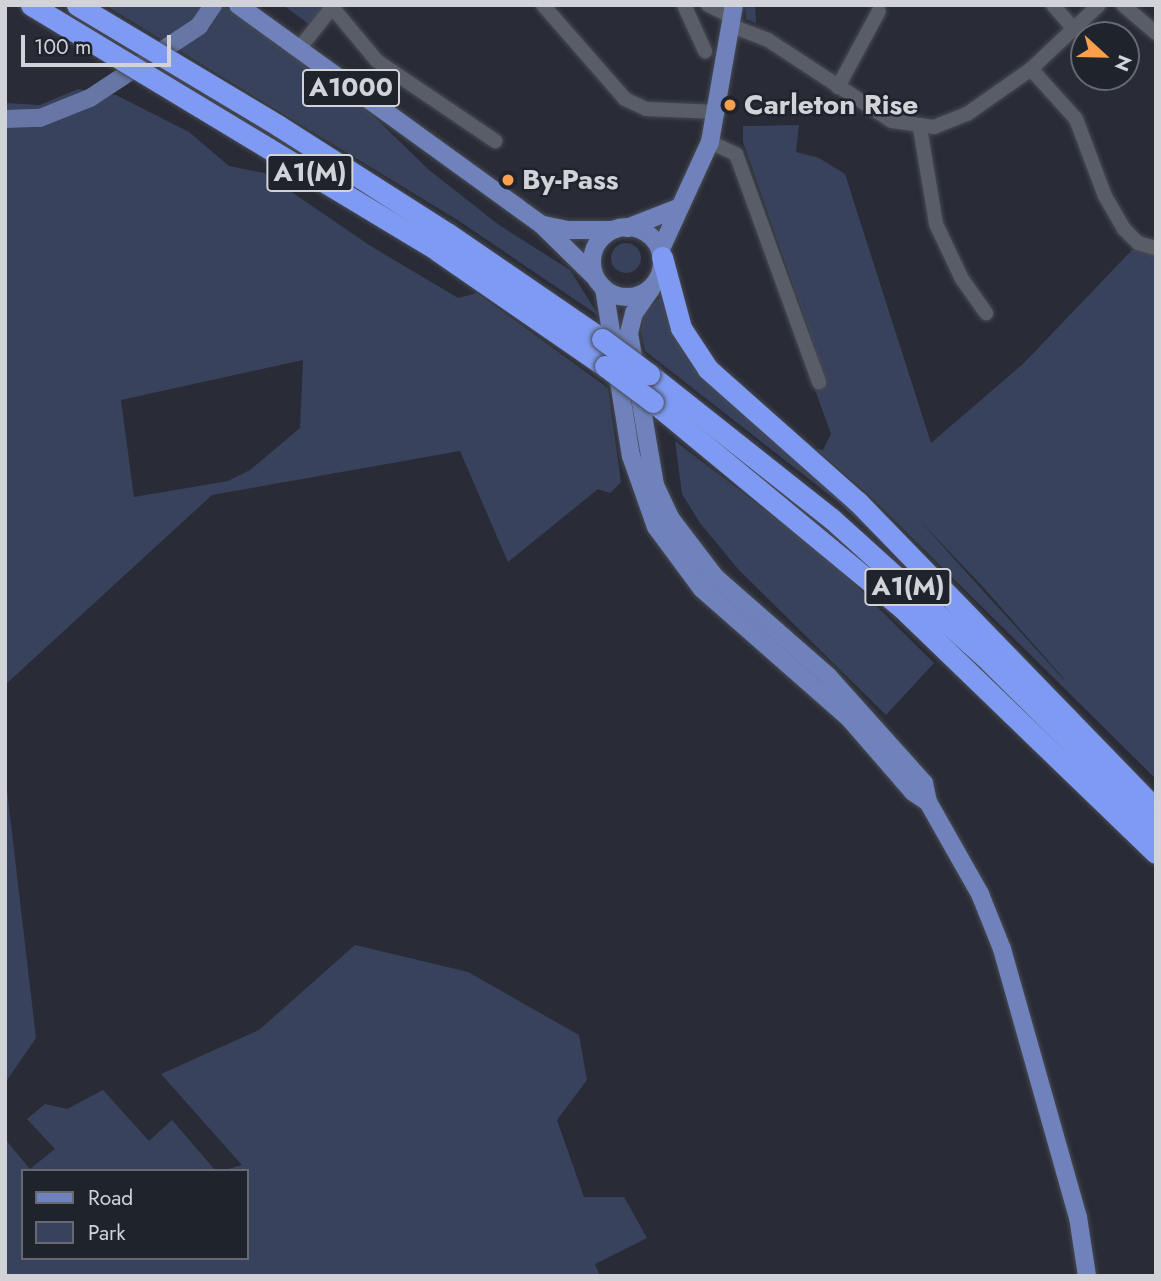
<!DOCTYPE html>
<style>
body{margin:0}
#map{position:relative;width:1161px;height:1281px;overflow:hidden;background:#292c36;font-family:Jost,sans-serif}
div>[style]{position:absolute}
.green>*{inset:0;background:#39425c}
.round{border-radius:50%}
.river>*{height:18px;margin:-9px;padding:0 9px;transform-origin:9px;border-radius:9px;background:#6776a4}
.roads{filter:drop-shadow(0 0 2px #474a52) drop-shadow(0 0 2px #474a52)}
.minor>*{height:14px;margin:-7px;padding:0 7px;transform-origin:7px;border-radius:7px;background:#595d68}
.major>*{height:18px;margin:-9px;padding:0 9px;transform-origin:9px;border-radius:9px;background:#6f82bb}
.major>.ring{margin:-9px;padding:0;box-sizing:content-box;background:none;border:18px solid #6f82bb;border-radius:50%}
.highway>*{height:21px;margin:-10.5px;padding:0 10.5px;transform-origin:10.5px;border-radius:10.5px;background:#7e9af2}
.bridges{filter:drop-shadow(0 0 2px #474a52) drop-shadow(0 0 2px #474a52)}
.highway-bridge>*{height:21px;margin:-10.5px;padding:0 10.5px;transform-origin:10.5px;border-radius:10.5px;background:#7e9af2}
.dots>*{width:19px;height:19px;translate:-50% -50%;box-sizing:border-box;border:4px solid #1f232c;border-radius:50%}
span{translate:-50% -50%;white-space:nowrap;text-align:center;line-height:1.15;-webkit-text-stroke:5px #1f232c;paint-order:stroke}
.shield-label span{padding:2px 5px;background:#1f232c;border:2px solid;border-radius:5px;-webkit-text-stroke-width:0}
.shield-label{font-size:26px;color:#d1d3d9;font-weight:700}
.poi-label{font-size:28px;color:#d1d3d9;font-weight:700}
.left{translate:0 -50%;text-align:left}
.frame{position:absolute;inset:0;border:7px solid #d1d3d9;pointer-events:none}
.legend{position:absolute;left:21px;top:1169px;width:228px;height:91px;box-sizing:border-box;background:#1f232c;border:2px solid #666971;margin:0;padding:9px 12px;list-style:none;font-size:21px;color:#d1d3d9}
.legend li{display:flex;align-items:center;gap:14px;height:35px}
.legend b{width:35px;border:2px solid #666971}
.north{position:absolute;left:1070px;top:21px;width:70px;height:70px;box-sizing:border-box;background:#1f232c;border:2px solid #666971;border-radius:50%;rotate:112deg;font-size:19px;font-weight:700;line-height:28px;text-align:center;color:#d1d3d9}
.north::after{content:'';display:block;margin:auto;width:24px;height:32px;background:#fa9f4e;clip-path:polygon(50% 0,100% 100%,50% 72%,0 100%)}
.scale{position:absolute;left:21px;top:35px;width:150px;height:32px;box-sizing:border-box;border:4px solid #d1d3d9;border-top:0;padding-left:9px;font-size:21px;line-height:24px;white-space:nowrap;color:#d1d3d9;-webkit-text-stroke:5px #1f232c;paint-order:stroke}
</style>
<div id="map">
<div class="green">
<i style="clip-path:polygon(105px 5px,223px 5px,362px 105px,429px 170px,499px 225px,570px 270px,599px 316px,459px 221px)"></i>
<i style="clip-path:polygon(283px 5px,326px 5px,310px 25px)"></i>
<i style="clip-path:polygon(745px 5px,755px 5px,756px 23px,746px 19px)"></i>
<i style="clip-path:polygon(evenodd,78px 89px,116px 95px,189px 132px,229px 166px,264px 173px,369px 245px,458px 298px,477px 293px,608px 388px,621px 482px,610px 493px,598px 489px,508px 562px,460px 451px,212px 495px,5px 685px,5px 103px,40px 105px,78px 89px,303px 360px,300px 428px,250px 470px,228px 481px,134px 497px,121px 400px,303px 360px)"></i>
<i style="clip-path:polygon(evenodd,799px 125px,796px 152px,819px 158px,845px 174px,931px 443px,1023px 364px,1132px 250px,1156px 248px,1156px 779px,868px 494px,816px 449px,823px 450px,831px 434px,802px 354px,815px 348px,743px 142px,743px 126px,799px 125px,919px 520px,983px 587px,1064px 679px,1063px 679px,919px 520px)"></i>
<i class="round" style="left:611px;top:243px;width:30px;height:30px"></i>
<i style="clip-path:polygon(665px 292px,678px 329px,898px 557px,836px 500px,645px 351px,641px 331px,644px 314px)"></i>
<i style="clip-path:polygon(675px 441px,827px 557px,934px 663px,886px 715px,738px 569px,700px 523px,682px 494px)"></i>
<i style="clip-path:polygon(5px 773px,36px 1038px,5px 1083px)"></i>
<i style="clip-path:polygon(355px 945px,468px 972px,579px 1035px,587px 1080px,557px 1120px,584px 1197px,624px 1197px,647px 1238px,595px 1264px,600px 1276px,5px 1276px,5px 1139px,30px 1169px,55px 1149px,27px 1119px,45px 1104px,67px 1109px,103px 1090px,149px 1141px,172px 1120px,216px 1171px,23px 1171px,23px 1258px,247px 1258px,247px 1171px,221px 1171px,242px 1165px,161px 1074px,259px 1030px)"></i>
</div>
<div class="river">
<i style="left:5px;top:119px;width:35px;rotate:-2deg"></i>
<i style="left:40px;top:118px;width:54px;rotate:-21.8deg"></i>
<i style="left:90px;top:98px;width:131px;rotate:-33.4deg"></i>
<i style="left:199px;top:26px;width:25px;rotate:-56deg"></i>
</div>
<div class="roads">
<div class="minor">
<i style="left:543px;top:5px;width:125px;rotate:48.9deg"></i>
<i style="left:625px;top:99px;width:23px;rotate:25deg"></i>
<i style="left:646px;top:109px;width:72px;rotate:2.4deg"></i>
<i style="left:684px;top:5px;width:51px;rotate:65.5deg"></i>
<i style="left:708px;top:5px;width:25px;rotate:26deg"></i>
<i style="left:1053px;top:5px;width:33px;rotate:49deg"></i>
<i style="left:1123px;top:5px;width:43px;rotate:40.3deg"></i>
<i style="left:332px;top:7px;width:70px;rotate:50.2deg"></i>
<i style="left:377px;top:61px;width:143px;rotate:34.1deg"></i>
<i style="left:729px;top:25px;width:42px;rotate:21deg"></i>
<i style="left:768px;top:40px;width:148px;rotate:33.2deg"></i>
<i style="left:892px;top:121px;width:42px;rotate:8.1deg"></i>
<i style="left:934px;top:127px;width:35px;rotate:-22deg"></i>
<i style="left:967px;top:114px;width:78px;rotate:-35.1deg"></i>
<i style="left:1031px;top:69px;width:93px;rotate:-43.3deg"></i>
<i style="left:298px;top:50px;width:58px;rotate:-51.3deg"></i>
<i style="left:1031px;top:69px;width:67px;rotate:48deg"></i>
<i style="left:1076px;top:119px;width:82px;rotate:69.4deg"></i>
<i style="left:1105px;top:196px;width:38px;rotate:60deg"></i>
<i style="left:1124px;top:229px;width:20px;rotate:45deg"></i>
<i style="left:1138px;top:243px;width:19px;rotate:16deg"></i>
<i style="left:838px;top:87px;width:86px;rotate:-61.7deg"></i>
<i style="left:920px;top:128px;width:97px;rotate:80.5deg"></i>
<i style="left:936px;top:224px;width:61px;rotate:64.7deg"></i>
<i style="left:962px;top:279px;width:42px;rotate:54.8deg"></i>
<i style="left:710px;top:142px;width:29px;rotate:25deg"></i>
<i style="left:736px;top:154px;width:243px;rotate:70deg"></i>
</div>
<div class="major">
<i style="left:238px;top:5px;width:374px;rotate:35.9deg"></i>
<i style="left:541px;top:224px;width:76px;rotate:44.5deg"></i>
<i style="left:544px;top:225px;width:24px;rotate:12deg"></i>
<i style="left:567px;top:230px;width:44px"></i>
<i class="ring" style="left:592px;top:227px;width:52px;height:52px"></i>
<i style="left:627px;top:228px;width:55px;rotate:-21.4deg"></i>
<i style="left:660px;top:251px;width:120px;rotate:-65.4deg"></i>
<i style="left:710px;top:142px;width:139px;rotate:-80.1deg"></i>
<i style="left:604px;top:288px;width:170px;rotate:80.9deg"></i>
<i style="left:631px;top:456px;width:75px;rotate:70.6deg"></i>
<i style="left:656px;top:527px;width:77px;rotate:53.4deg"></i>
<i style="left:702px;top:589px;width:196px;rotate:41.3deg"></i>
<i style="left:849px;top:718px;width:98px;rotate:49.1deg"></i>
<i style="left:913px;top:792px;width:18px;rotate:34deg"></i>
<i style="left:651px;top:289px;width:29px;rotate:125deg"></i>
<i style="left:634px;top:313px;width:21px;rotate:104deg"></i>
<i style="left:629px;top:333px;width:154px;rotate:80.3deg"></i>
<i style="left:655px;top:485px;width:38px;rotate:65deg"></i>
<i style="left:671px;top:519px;width:73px;rotate:52.8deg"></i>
<i style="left:715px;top:577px;width:150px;rotate:41.2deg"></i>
<i style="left:828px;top:676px;width:144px;rotate:48.1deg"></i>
<i style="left:924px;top:783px;width:19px;rotate:78deg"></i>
<i style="left:928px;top:802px;width:106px;rotate:60.5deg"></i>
<i style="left:980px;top:894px;width:59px;rotate:68.2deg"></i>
<i style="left:1002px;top:949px;width:279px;rotate:74.2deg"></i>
<i style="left:1078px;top:1217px;width:60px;rotate:81.3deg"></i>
</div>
<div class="highway">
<i style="left:31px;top:5px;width:476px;rotate:31.1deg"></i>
<i style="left:438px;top:251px;width:203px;rotate:34.6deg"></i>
<i style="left:77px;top:5px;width:235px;rotate:30.9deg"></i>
<i style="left:279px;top:126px;width:199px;rotate:32.5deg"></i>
<i style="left:447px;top:233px;width:188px;rotate:34.4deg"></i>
<i style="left:662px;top:257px;width:73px;rotate:75deg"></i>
<i style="left:681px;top:328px;width:49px;rotate:56.6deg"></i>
<i style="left:708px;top:369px;width:200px;rotate:41.6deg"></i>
<i style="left:858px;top:502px;width:428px;rotate:45.9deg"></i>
<i style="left:649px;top:374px;width:233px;rotate:38.4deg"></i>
<i style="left:832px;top:519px;width:213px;rotate:42.1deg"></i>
<i style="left:990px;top:662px;width:234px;rotate:44.8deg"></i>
<i style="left:653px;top:402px;width:322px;rotate:39.6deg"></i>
<i style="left:901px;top:607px;width:354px;rotate:44deg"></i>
</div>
</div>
<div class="bridges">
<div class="highway-bridge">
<i style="left:602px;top:339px;width:59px;rotate:36.7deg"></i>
<i style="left:605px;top:366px;width:60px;rotate:36.9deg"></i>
</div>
</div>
<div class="dots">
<i style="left:730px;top:105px;background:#fa9f4e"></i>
<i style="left:508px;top:180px;background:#fa9f4e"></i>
</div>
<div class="shield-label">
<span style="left:351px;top:88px">A1000</span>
<span style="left:310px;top:173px">A1(M)</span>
<span style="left:908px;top:587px">A1(M)</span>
</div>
<div class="poi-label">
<span class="left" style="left:744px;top:105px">Carleton Rise</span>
<span class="left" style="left:522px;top:180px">By-Pass</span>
</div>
<div class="frame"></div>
<ul class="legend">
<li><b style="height:9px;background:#6f82bb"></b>Road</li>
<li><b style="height:19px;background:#39425c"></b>Park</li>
</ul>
<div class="north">N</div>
<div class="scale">100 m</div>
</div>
